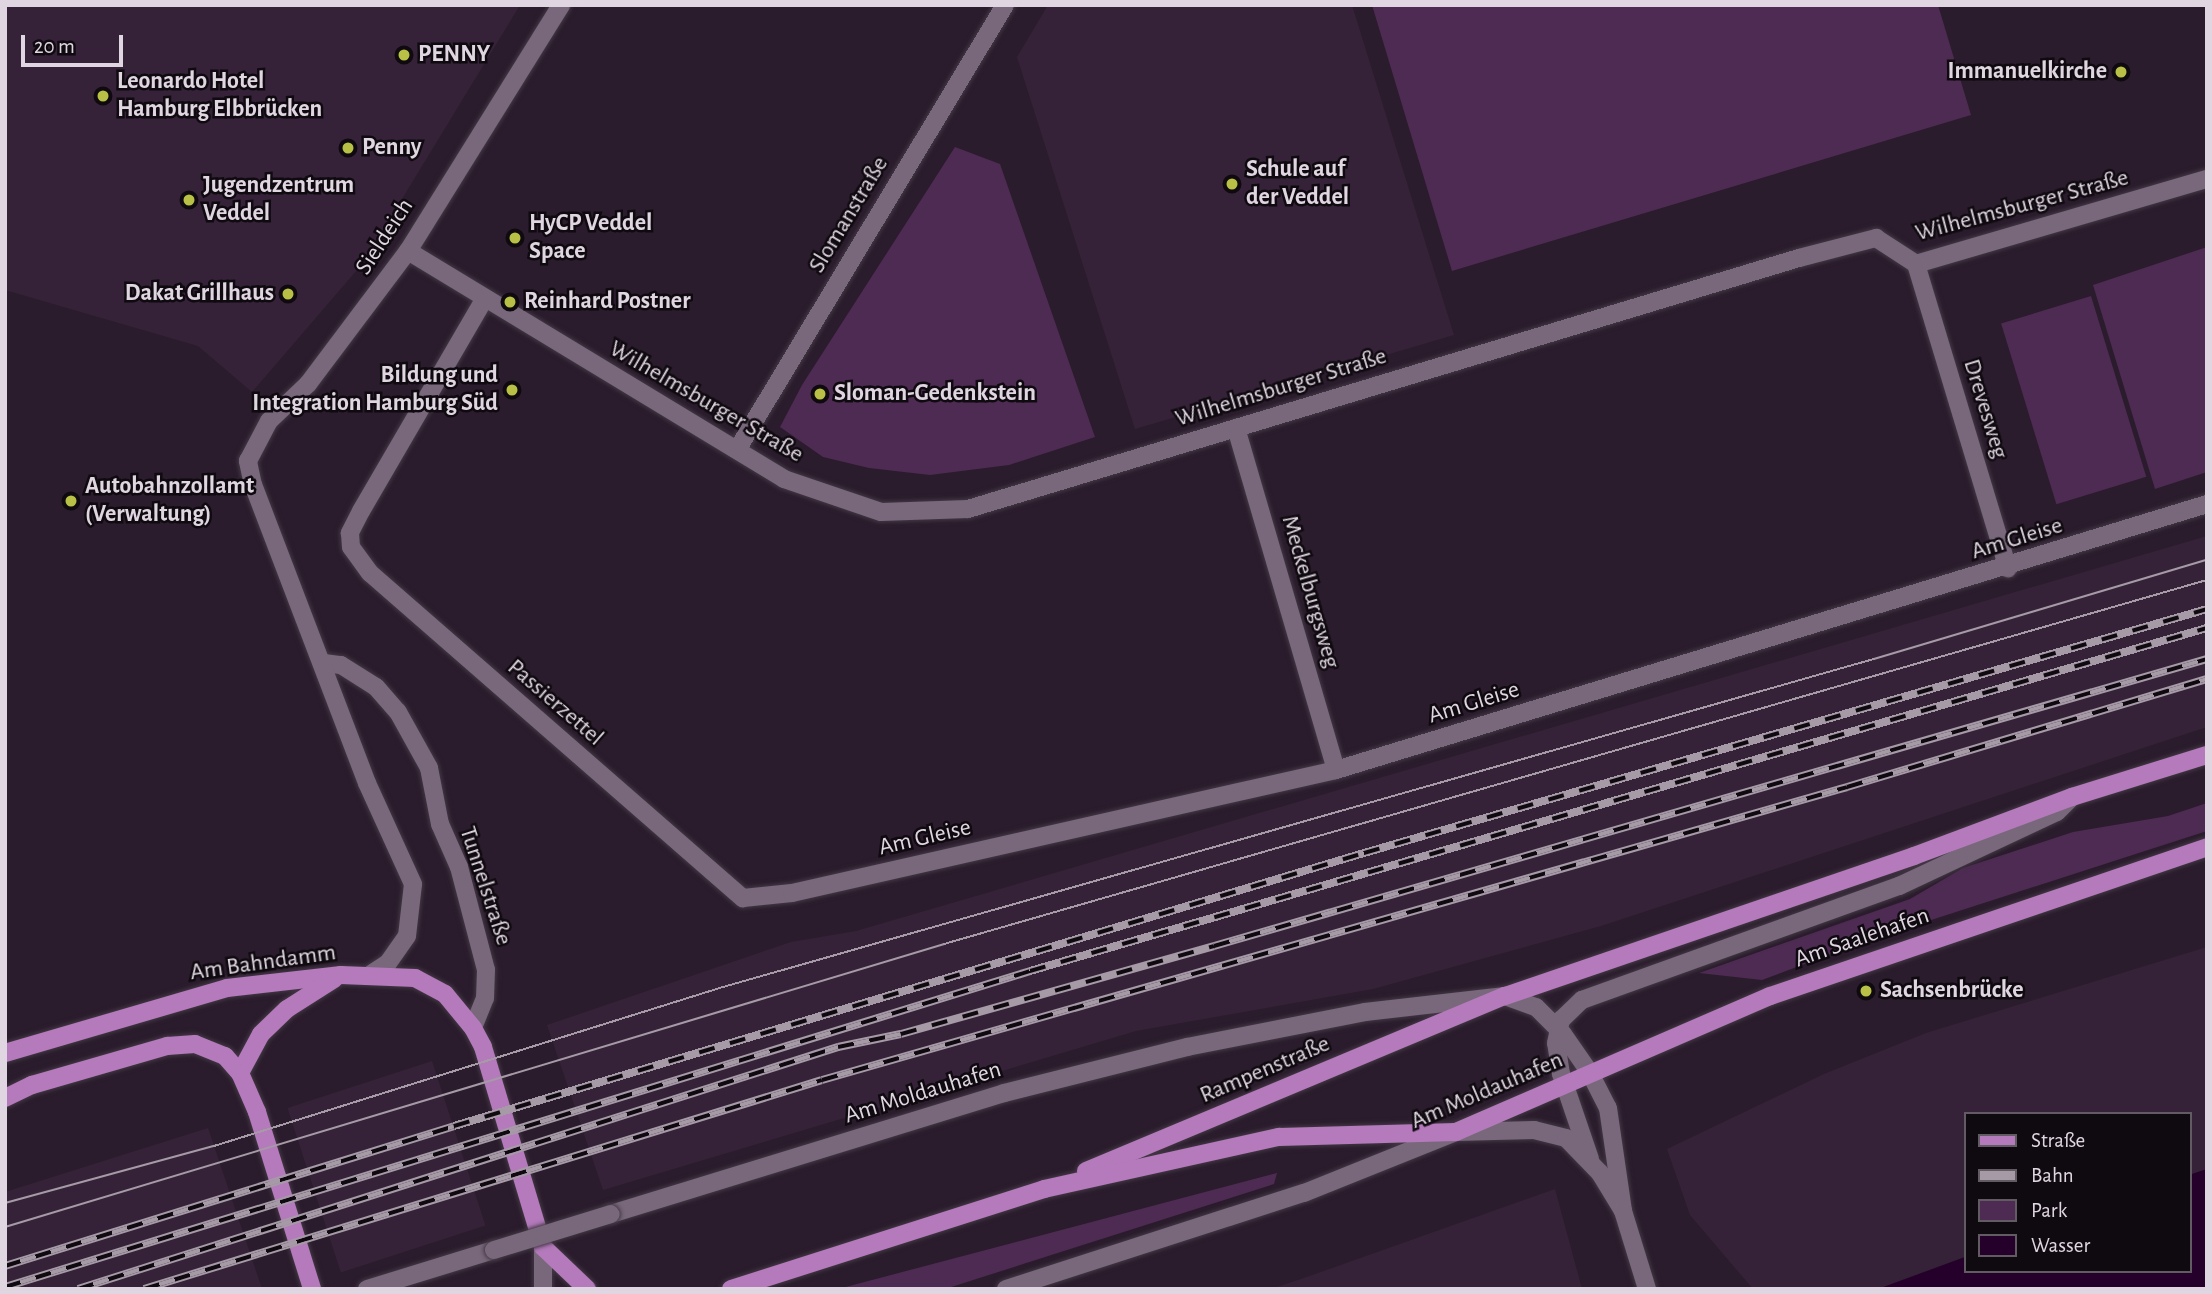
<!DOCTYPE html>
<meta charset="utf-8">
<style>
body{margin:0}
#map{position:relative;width:2212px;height:1294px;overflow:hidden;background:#2a1c2c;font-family:"Alegreya Sans",sans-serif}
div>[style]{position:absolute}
.built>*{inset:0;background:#352238;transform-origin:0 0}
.green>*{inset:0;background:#4e2b53;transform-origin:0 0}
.water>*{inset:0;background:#25002a}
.roads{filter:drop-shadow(0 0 2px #443845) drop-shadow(0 0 2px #443845)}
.street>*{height:18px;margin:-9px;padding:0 9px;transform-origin:9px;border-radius:9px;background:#79687b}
.primary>*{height:18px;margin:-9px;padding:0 9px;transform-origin:9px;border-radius:9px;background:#b47abc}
.tram>*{height:2px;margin:-1px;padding:0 1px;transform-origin:1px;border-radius:1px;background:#a59aa6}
.rail>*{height:8px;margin-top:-4px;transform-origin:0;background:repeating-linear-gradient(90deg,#0f0910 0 16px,#a59aa6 0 32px);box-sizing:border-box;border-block:2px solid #a59aa6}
.bridges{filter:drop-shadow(0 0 2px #443845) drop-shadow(0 0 2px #443845)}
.street-bridge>*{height:18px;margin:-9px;padding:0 9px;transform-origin:9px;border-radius:9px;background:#79687b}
.dots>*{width:19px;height:19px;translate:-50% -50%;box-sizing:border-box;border:4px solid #0f0910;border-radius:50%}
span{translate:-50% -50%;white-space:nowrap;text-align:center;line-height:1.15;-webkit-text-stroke:5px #0f0910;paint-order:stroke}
.poi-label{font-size:24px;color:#e0d6e1;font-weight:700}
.left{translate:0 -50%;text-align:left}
.right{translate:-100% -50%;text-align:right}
.street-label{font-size:24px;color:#e0d6e1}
.frame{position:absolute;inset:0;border:7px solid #e0d6e1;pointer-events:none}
.legend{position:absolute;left:1964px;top:1112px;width:228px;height:161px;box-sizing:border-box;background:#0f0910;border:2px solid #635b64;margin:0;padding:9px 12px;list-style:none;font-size:21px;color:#e0d6e1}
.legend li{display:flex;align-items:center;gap:14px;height:35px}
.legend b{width:35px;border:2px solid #635b64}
.scale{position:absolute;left:21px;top:35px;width:102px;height:32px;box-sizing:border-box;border:4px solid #e0d6e1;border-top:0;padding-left:9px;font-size:21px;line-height:24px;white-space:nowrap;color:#e0d6e1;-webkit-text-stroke:5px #0f0910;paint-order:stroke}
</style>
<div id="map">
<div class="built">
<i style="clip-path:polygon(5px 5px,520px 5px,363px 263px,252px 392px,198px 346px,5px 290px)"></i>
<i style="clip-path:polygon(1048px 5px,1352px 5px,1454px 335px,1135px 429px,1017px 57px)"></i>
<i style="clip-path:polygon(2207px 536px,2207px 727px,1601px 926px,1373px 989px,1136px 1031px,603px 1190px,547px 1025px,791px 942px,856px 931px)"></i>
<i style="clip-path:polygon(2207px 947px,2207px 1169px,2189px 1175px,2189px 1114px,1965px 1114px,1965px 1257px,1878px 1289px,1753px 1289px,1690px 1215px,1667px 1149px,1824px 1074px,1926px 1033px)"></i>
<i style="left:432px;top:1061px;width:173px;height:152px;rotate:72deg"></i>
<i style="clip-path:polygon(208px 1128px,262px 1289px,5px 1289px,5px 1192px)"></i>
<i style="clip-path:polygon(1555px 1189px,1582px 1289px,1271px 1289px,1304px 1278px)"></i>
</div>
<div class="green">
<i style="clip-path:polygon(1372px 5px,1938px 5px,1971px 115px,1452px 271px)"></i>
<i style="clip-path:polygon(955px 147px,1000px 164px,1095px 437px,1009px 465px,930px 475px,869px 468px,823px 457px,780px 427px,802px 385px)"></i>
<i style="clip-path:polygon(2207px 247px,2207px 472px,2155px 489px,2093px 285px)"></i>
<i style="left:2091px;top:296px;width:189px;height:94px;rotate:73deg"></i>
<i style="clip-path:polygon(2207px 803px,2207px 831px,1860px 943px,1762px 980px,1699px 973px,1910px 899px,1963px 868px,2073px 832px,2168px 816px)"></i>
<i style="clip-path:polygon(1277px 1173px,1274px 1184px,945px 1289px,838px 1289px)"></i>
</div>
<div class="water">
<i style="clip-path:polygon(2207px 1169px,2207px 1289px,1878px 1289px,1965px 1257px,1965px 1271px,2189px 1271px,2189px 1175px)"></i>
</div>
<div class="roads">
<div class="street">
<i style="left:408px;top:251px;width:440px;rotate:31.2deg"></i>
<i style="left:784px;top:479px;width:102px;rotate:18.8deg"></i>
<i style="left:881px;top:512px;width:87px;rotate:-2deg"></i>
<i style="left:968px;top:509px;width:868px;rotate:-16.81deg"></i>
<i style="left:1799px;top:258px;width:80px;rotate:-14.6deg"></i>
<i style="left:1876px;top:238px;width:48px;rotate:33deg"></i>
<i style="left:1916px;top:264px;width:303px;rotate:-16.3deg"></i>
<i style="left:1916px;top:264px;width:318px;rotate:73.2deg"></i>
<i style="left:485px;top:298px;width:246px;rotate:120.2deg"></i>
<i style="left:361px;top:511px;width:25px;rotate:117deg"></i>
<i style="left:350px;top:533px;width:14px;rotate:86deg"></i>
<i style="left:351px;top:547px;width:32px;rotate:54deg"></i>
<i style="left:370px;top:573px;width:495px;rotate:41.1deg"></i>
<i style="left:743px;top:898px;width:49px;rotate:-5.8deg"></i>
<i style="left:792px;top:893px;width:558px;rotate:-12.74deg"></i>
<i style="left:1336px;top:770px;width:911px;rotate:-16.98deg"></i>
<i style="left:1236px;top:428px;width:356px;rotate:73.7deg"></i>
<i style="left:737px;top:450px;width:519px;rotate:-58.94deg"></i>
<i style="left:324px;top:663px;width:17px;rotate:7deg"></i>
<i style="left:341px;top:665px;width:41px;rotate:32.2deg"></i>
<i style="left:376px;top:687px;width:33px;rotate:49deg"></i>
<i style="left:398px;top:712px;width:64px;rotate:61deg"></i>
<i style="left:429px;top:768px;width:57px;rotate:78.9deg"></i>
<i style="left:440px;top:824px;width:47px;rotate:66.2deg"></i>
<i style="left:459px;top:867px;width:106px;rotate:75.3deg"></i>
<i style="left:486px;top:970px;width:28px;rotate:92deg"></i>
<i style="left:485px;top:998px;width:32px;rotate:112deg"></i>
<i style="left:371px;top:974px;width:20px;rotate:-33deg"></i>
<i style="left:388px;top:963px;width:33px;rotate:-55deg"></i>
<i style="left:407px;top:936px;width:52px;rotate:-83.4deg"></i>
<i style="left:413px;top:884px;width:111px;rotate:-114.5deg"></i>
<i style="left:367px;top:783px;width:319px;rotate:-110.9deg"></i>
<i style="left:253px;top:485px;width:25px;rotate:-102deg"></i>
<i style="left:248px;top:461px;width:45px;rotate:-62.3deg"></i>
<i style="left:269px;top:421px;width:54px;rotate:-43.5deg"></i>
<i style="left:308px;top:384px;width:166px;rotate:-53.1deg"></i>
<i style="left:408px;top:251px;width:290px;rotate:-58.1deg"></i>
<i style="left:1590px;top:1159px;width:90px;rotate:-108.8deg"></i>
<i style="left:1561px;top:1074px;width:31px;rotate:-99deg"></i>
<i style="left:1556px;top:1043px;width:24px;rotate:-78deg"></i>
<i style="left:1561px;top:1020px;width:29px;rotate:-44deg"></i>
<i style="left:1582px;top:1000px;width:337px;rotate:-19.8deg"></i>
<i style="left:1899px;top:886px;width:174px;rotate:-25.1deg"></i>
<i style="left:2057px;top:812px;width:21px;rotate:-45deg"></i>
<i style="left:611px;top:1214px;width:411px;rotate:-17.1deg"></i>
<i style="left:1004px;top:1093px;width:189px;rotate:-14.1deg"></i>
<i style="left:1187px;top:1047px;width:181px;rotate:-11.1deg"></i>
<i style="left:1365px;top:1012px;width:141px;rotate:-6.5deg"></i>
<i style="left:1505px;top:996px;width:33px;rotate:20deg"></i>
<i style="left:1536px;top:1007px;width:38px;rotate:45deg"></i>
<i style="left:1563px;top:1034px;width:47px;rotate:55.3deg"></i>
<i style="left:1590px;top:1073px;width:39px;rotate:63deg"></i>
<i style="left:1608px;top:1108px;width:104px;rotate:81.7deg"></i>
<i style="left:543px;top:1247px;width:42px;rotate:90deg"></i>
<i style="left:367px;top:1289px;width:133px;rotate:-17.1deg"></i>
<i style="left:1006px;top:1289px;width:313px;rotate:-17.9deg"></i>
<i style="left:1304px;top:1193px;width:164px;rotate:-21.9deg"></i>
<i style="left:1456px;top:1132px;width:78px;rotate:-1.5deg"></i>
<i style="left:1534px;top:1130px;width:33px;rotate:14deg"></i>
<i style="left:1566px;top:1138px;width:49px;rotate:45.8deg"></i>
<i style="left:1600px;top:1173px;width:44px;rotate:58.8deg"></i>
<i style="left:1623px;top:1211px;width:82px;rotate:72.9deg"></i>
</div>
<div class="primary">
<i style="left:5px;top:1053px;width:231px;rotate:-16.3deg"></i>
<i style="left:227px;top:988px;width:115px;rotate:-6.5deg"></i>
<i style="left:341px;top:975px;width:74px;rotate:2.3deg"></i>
<i style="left:415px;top:978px;width:34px;rotate:28deg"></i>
<i style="left:445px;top:994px;width:44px;rotate:50.5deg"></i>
<i style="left:473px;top:1028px;width:21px;rotate:62deg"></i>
<i style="left:483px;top:1047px;width:209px;rotate:73.3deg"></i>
<i style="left:543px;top:1247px;width:61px;rotate:43.7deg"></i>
<i style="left:240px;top:1073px;width:44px;rotate:-61.7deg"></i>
<i style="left:261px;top:1034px;width:36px;rotate:-44deg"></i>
<i style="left:287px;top:1009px;width:56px;rotate:-32.6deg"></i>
<i style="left:5px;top:1098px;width:30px;rotate:-26deg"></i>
<i style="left:32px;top:1085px;width:141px;rotate:-16.1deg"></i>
<i style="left:167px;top:1046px;width:28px;rotate:-4deg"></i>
<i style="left:195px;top:1044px;width:32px;rotate:22deg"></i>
<i style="left:225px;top:1056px;width:23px;rotate:49deg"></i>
<i style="left:240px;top:1073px;width:43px;rotate:66.4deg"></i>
<i style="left:257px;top:1112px;width:185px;rotate:72.7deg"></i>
<i style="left:1086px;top:1171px;width:454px;rotate:-22.7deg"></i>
<i style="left:1505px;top:996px;width:432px;rotate:-18.9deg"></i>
<i style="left:1914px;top:856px;width:169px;rotate:-20.5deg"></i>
<i style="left:2072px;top:797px;width:141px;rotate:-17.3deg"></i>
<i style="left:731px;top:1289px;width:329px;rotate:-17.7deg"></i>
<i style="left:1044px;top:1189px;width:241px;rotate:-12.5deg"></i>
<i style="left:1279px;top:1137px;width:177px;rotate:-1.6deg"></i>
<i style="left:1456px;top:1132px;width:342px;rotate:-23.4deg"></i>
<i style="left:1770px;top:996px;width:462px;rotate:-18.8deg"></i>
</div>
</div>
<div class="tram">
<i style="left:5px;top:1203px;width:217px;rotate:-15.3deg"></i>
<i style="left:214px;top:1146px;width:533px;rotate:-17.35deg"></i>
<i style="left:723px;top:987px;width:1197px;rotate:-15.91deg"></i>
<i style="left:1874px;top:659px;width:347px;rotate:-16.6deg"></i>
<i style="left:5px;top:1227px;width:981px;rotate:-16.77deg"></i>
<i style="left:944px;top:944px;width:1314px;rotate:-16.08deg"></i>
</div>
<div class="rail">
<i style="left:5px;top:1266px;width:470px;rotate:-17.3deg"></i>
<i style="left:454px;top:1126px;width:950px;rotate:-16.7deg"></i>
<i style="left:1364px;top:853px;width:878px;rotate:-16.14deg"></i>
<i style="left:5px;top:1287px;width:1073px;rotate:-17.13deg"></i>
<i style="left:1030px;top:971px;width:1226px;rotate:-16.25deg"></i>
<i style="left:78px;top:1289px;width:798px;rotate:-17.66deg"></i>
<i style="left:838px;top:1047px;width:64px;rotate:-11.7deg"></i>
<i style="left:901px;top:1034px;width:325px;rotate:-15.7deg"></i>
<i style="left:1214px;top:946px;width:1034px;rotate:-16.12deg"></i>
<i style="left:144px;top:1289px;width:709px;rotate:-17.13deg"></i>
<i style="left:822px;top:1080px;width:1066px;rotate:-15.95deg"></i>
<i style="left:1847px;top:787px;width:376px;rotate:-16.7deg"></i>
</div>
<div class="bridges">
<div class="street-bridge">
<i style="left:494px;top:1250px;width:122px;rotate:-17.1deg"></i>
</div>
</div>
<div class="dots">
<i style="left:404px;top:55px;background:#b9c046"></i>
<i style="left:2121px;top:72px;background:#b9c046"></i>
<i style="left:103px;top:96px;background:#b9c046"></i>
<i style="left:348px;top:148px;background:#b9c046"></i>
<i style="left:1232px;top:184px;background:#b9c046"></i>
<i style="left:189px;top:200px;background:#b9c046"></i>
<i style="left:515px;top:238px;background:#b9c046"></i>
<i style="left:288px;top:294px;background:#b9c046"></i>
<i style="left:510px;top:302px;background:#b9c046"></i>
<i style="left:512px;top:390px;background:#b9c046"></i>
<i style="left:820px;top:394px;background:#b9c046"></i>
<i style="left:71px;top:501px;background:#b9c046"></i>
<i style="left:1866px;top:991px;background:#b9c046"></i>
</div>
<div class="poi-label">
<span class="left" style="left:418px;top:55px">PENNY</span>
<span class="right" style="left:2107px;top:72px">Immanuelkirche</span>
<span class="left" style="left:117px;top:96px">Leonardo Hotel<br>Hamburg Elbbrücken</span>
<span class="left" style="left:362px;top:148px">Penny</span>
<span class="left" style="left:1246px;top:184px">Schule auf<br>der Veddel</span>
<span class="left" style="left:203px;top:200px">Jugendzentrum<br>Veddel</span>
<span class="left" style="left:529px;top:238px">HyCP Veddel<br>Space</span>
<span class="right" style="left:274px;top:294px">Dakat Grillhaus</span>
<span class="left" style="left:524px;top:302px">Reinhard Postner</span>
<span class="right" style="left:498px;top:390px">Bildung und<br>Integration Hamburg Süd</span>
<span class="left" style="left:834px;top:394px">Sloman-Gedenkstein</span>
<span class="left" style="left:85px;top:501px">Autobahnzollamt<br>(Verwaltung)</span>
<span class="left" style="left:1880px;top:991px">Sachsenbrücke</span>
</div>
<div class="street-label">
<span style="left:2022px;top:206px;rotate:-15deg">Wilhelmsburger Straße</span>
<span style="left:849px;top:215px;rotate:-59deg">Slomanstraße</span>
<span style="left:385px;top:237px;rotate:-57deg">Sieldeich</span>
<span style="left:1281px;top:388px;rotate:-17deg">Wilhelmsburger Straße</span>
<span style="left:706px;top:402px;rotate:30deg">Wilhelmsburger Straße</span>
<span style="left:1985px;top:409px;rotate:73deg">Drevesweg</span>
<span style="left:2017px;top:539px;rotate:-17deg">Am Gleise</span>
<span style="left:1310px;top:592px;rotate:74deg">Meckelburgsweg</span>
<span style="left:555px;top:703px;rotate:41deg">Passierzettel</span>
<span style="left:1474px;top:703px;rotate:-17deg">Am Gleise</span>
<span style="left:925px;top:838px;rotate:-13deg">Am Gleise</span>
<span style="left:485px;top:886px;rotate:72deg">Tunnelstraße</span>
<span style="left:1862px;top:938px;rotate:-19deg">Am Saalehafen</span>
<span style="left:263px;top:963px;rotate:-8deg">Am Bahndamm</span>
<span style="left:1265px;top:1070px;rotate:-23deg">Rampenstraße</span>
<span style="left:1487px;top:1091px;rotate:-23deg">Am Moldauhafen</span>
<span style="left:923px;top:1093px;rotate:-17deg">Am Moldauhafen</span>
</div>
<div class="frame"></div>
<ul class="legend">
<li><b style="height:9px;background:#b47abc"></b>Straße</li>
<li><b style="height:9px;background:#a59aa6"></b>Bahn</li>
<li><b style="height:19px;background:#4e2b53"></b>Park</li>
<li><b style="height:19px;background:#25002a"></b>Wasser</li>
</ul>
<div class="scale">20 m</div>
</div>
